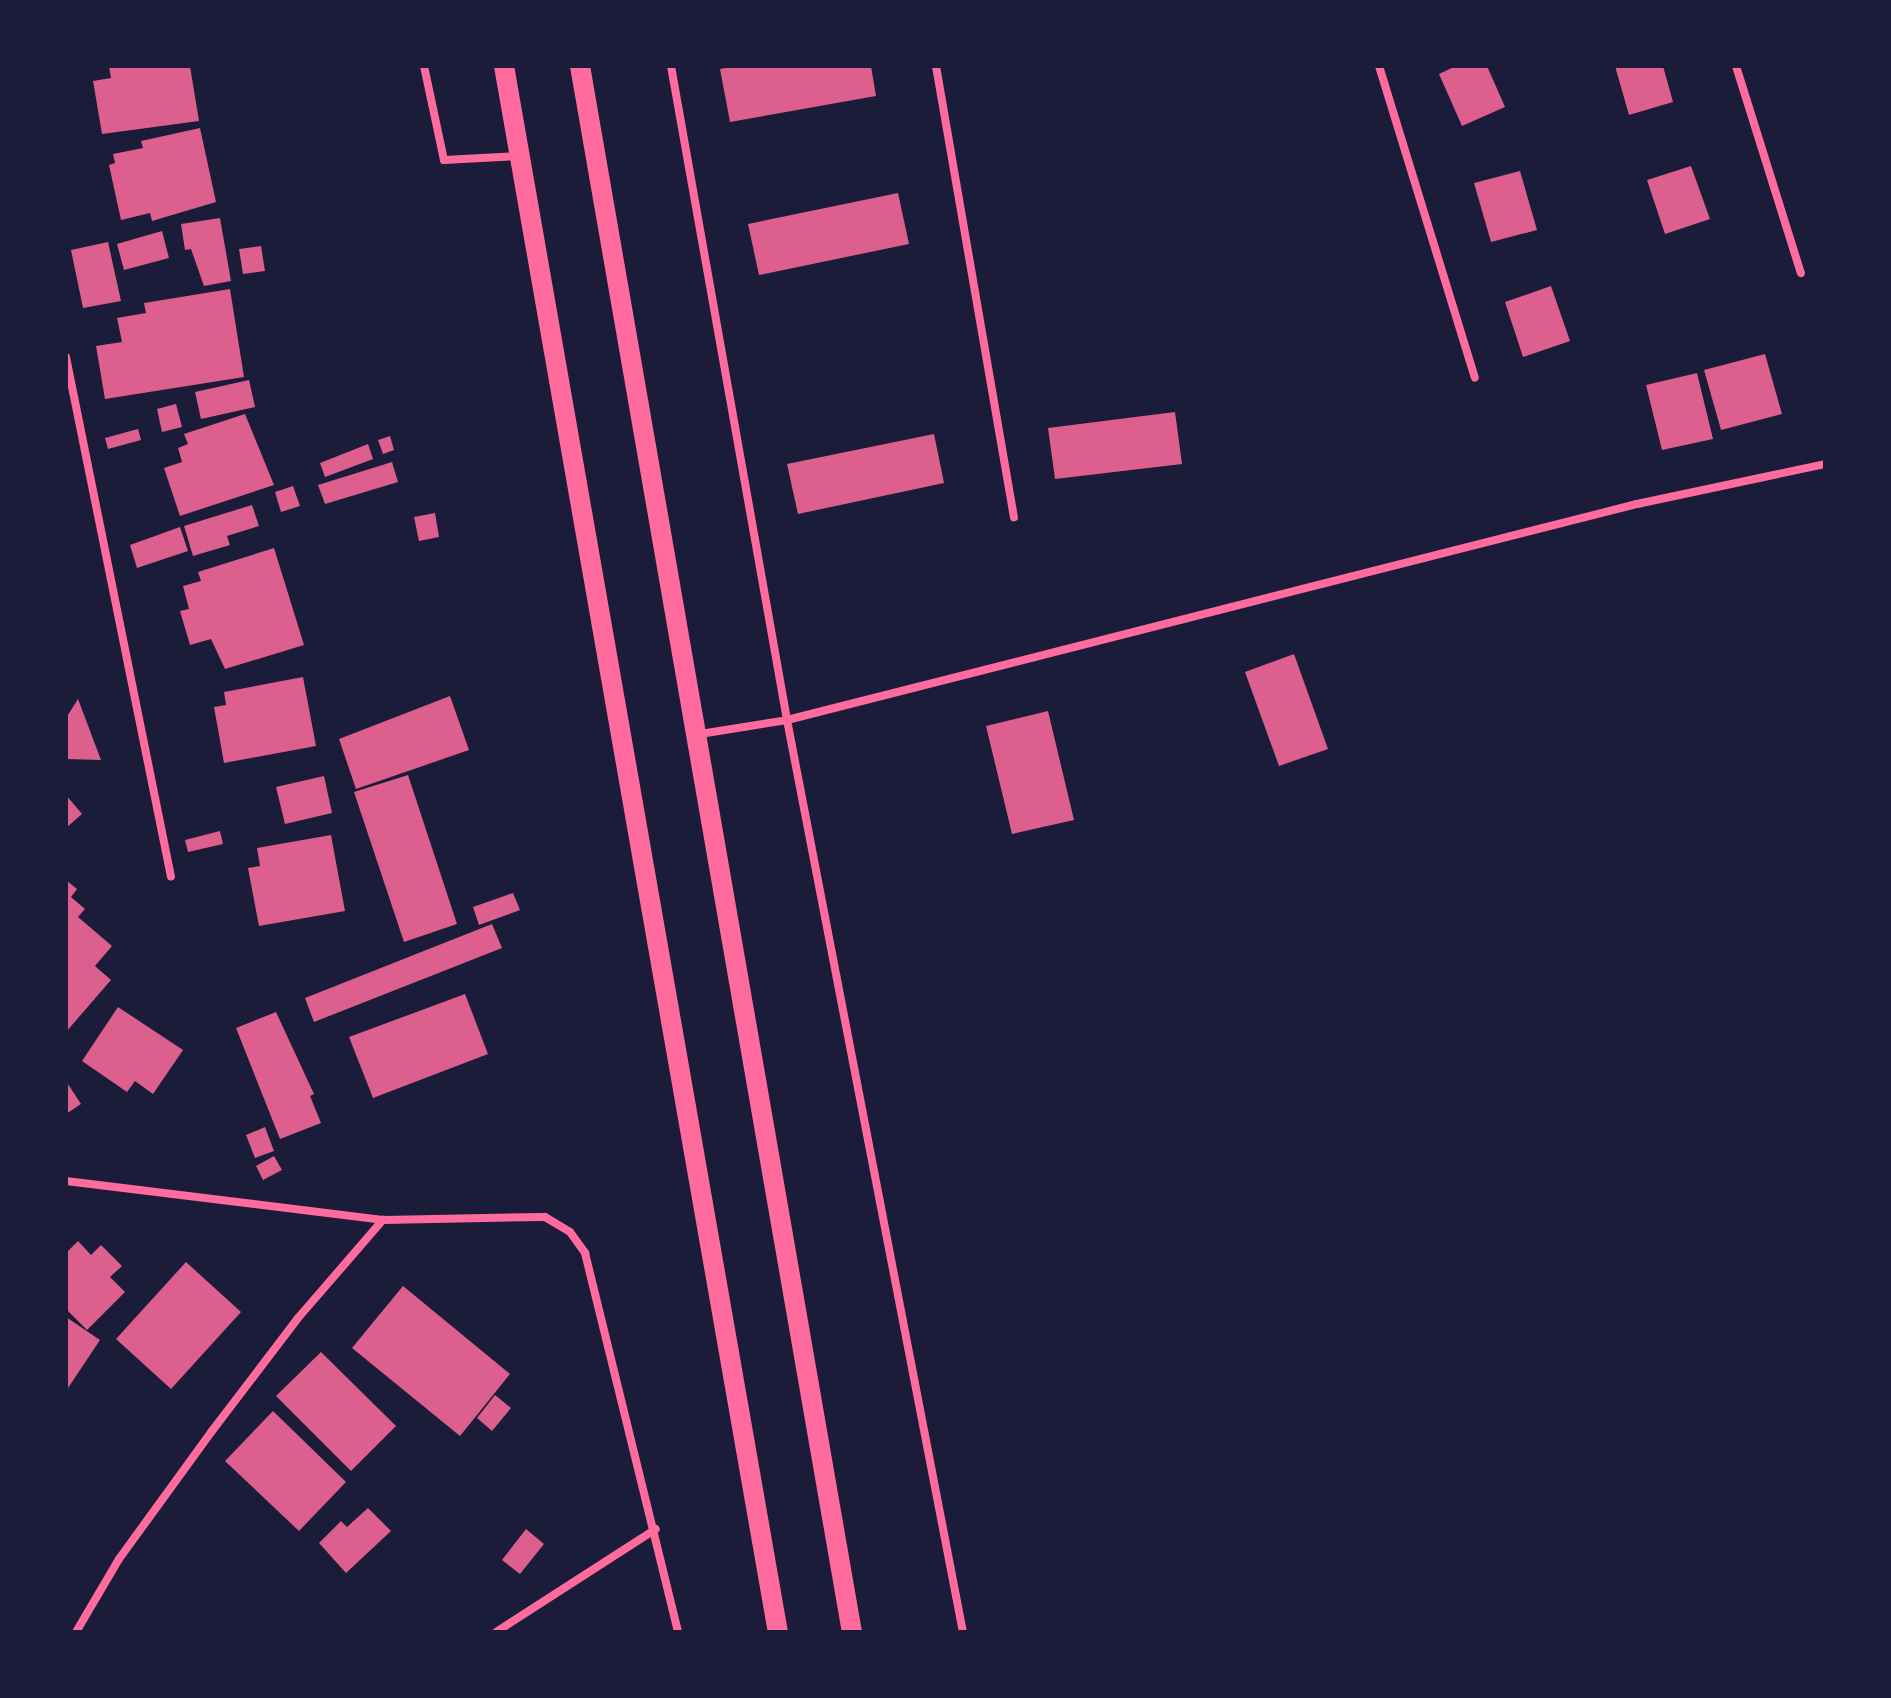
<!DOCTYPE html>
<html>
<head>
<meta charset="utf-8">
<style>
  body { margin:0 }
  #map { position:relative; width:1891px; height:1698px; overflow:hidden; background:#1b1b3a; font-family:"Alegreya Sans",sans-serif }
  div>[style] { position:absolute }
  .building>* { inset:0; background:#dd5f8e }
  .minor>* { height:8px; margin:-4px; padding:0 4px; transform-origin:4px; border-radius:4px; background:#ff6b9d }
  .primary>* { height:20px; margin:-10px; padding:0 10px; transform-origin:10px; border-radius:10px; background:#ff6b9d }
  span { translate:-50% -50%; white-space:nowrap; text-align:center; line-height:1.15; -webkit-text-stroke:8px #1b1b3a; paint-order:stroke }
  .frame { position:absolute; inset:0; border:68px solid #1b1b3a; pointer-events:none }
</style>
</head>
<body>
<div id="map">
  <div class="building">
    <i style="clip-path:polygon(109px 66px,190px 66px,199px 121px,102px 134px,93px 81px,111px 78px)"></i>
    <i style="clip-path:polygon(736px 66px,871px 66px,876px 96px,730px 122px,720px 69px)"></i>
    <i style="clip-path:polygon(1456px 66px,1487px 66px,1505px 107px,1462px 126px,1439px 74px)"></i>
    <i style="clip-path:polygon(1615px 66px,1663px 66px,1673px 102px,1629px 115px)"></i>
    <i style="clip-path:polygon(200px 128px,216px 202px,152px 221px,150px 213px,121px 220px,109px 165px,115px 163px,113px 154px,143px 148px,141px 141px)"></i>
    <i style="clip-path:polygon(1691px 166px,1710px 219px,1665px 234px,1647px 180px)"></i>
    <i style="clip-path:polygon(1520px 171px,1537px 230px,1491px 242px,1474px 183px)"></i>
    <i style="clip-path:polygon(898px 193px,909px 244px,759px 275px,748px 224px)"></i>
    <i style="clip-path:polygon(220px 218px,231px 281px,204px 286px,191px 249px,185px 250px,181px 224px)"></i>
    <i style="clip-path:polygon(162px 231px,169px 258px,124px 270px,117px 244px)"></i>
    <i style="clip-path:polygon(108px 242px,121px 301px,83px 308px,71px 250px)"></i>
    <i style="clip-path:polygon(261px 246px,265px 271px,243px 274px,239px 249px)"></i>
    <i style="clip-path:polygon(1551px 286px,1570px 341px,1523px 357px,1505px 302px)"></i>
    <i style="clip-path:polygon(230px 289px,244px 377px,105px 399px,96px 346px,122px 342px,117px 318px,146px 313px,144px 303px)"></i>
    <i style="clip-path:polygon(1765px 354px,1782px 414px,1721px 430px,1704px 370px)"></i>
    <i style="clip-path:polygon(1697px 373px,1713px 439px,1662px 450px,1646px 385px)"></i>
    <i style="clip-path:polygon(249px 380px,255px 407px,201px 419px,195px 392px)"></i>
    <i style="clip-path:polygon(176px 404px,182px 427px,162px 432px,157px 409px)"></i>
    <i style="clip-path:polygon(1175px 412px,1182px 464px,1055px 479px,1048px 428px)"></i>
    <i style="clip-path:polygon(245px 414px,274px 485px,180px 516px,164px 468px,182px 462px,178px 448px,188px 444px,184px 434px)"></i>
    <i style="clip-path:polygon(138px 429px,141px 440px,108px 449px,105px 438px)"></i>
    <i style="clip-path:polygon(934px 434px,944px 483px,798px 514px,787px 464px)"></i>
    <i style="clip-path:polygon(390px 436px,394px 450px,383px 454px,378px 440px)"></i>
    <i style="clip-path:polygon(368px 444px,373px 459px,325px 477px,320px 463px)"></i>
    <i style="clip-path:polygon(392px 462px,398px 482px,325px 504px,318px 485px)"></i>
    <i style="clip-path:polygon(293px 486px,300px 506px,281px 512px,275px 492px)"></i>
    <i style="clip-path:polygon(252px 505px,259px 526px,227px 536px,230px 545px,193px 556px,184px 526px)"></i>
    <i style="clip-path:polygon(435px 513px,439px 537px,419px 541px,414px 517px)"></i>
    <i style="clip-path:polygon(180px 527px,188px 551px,137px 568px,130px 545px)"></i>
    <i style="clip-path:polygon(274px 548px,304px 645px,225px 669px,211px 639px,190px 645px,180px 611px,189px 609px,183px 586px,201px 581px,198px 572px)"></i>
    <i style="clip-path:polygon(1294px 654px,1328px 749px,1279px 766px,1245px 672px)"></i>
    <i style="clip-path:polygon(303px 677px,316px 746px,224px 763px,214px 707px,226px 705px,224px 692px)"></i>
    <i style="clip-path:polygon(450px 696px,469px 750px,356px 789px,339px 739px)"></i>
    <i style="clip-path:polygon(78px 699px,101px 760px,66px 759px,66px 718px)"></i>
    <i style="clip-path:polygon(1048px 711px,1074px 820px,1012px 834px,986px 726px)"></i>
    <i style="clip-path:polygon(408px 775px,457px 924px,404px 942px,354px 792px)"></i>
    <i style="clip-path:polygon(324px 776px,332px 813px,285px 824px,276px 787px)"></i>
    <i style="clip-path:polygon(66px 795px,82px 814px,66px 828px)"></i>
    <i style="clip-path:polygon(220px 831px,223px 844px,188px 852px,185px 840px)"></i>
    <i style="clip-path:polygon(331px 835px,345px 911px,259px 926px,248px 868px,260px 866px,257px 848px)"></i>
    <i style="clip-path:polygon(66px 880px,77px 889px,71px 897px,85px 909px,78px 917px,112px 946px,95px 966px,111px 980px,66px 1032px)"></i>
    <i style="clip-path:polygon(513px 893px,520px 910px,479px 925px,473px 907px)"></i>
    <i style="clip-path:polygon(492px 924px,502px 948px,314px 1022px,305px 998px)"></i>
    <i style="clip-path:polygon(465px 994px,488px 1054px,373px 1098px,349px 1037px)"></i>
    <i style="clip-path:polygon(118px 1007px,183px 1050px,153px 1094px,135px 1081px,127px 1092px,82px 1061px)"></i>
    <i style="clip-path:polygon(276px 1012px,314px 1094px,310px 1096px,321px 1123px,280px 1139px,236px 1028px)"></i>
    <i style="clip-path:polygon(66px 1081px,81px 1104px,66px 1114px)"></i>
    <i style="clip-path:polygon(265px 1127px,274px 1151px,255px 1158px,246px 1135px)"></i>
    <i style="clip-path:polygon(274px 1156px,282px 1170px,263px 1180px,256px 1166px)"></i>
    <i style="clip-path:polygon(78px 1241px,91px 1255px,101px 1245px,122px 1266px,110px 1277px,125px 1292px,87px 1330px,66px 1309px,66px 1253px)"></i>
    <i style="clip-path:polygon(186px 1262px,241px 1312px,171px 1389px,116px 1339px)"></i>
    <i style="clip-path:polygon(403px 1286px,510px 1374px,460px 1436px,352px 1348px)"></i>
    <i style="clip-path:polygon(66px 1317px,100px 1340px,66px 1391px)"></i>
    <i style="clip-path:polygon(321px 1352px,396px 1426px,351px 1471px,276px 1396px)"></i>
    <i style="clip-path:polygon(495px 1395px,511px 1408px,492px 1431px,477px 1418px)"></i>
    <i style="clip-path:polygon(273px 1411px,346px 1482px,299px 1531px,225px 1461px)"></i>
    <i style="clip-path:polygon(368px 1508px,391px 1531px,346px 1573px,319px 1543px,341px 1521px,347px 1527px)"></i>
    <i style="clip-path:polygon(526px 1529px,544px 1544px,520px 1574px,502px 1560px)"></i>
  </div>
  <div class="minor">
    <i style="left:424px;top:66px;width:96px;rotate:78deg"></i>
    <i style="left:444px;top:160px;width:75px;rotate:-3.1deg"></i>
    <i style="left:671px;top:66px;width:664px;rotate:79.94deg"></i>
    <i style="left:787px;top:720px;width:929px;rotate:79.08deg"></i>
    <i style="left:936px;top:66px;width:458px;rotate:80.2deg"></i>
    <i style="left:1379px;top:66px;width:326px;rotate:72.9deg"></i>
    <i style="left:1736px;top:66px;width:217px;rotate:72.6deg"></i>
    <i style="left:66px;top:357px;width:530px;rotate:78.58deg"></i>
    <i style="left:700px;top:734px;width:88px;rotate:-9.1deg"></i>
    <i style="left:787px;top:720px;width:877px;rotate:-14.26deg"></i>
    <i style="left:1637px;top:504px;width:192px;rotate:-12deg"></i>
    <i style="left:66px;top:1181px;width:319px;rotate:7deg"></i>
    <i style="left:383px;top:1220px;width:162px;rotate:-1.1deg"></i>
    <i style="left:545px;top:1217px;width:29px;rotate:31deg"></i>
    <i style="left:570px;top:1232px;width:26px;rotate:54deg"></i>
    <i style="left:585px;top:1253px;width:390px;rotate:76.2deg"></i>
    <i style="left:76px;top:1632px;width:85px;rotate:-59.5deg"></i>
    <i style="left:119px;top:1559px;width:158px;rotate:-54deg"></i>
    <i style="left:212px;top:1431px;width:142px;rotate:-52.7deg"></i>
    <i style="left:298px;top:1318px;width:130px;rotate:-49.1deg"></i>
    <i style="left:496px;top:1632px;width:190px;rotate:-32.8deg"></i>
  </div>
  <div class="primary">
    <i style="left:504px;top:66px;width:1590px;rotate:80.08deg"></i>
    <i style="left:580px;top:66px;width:1589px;rotate:80.15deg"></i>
  </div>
  <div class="frame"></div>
</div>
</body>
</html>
